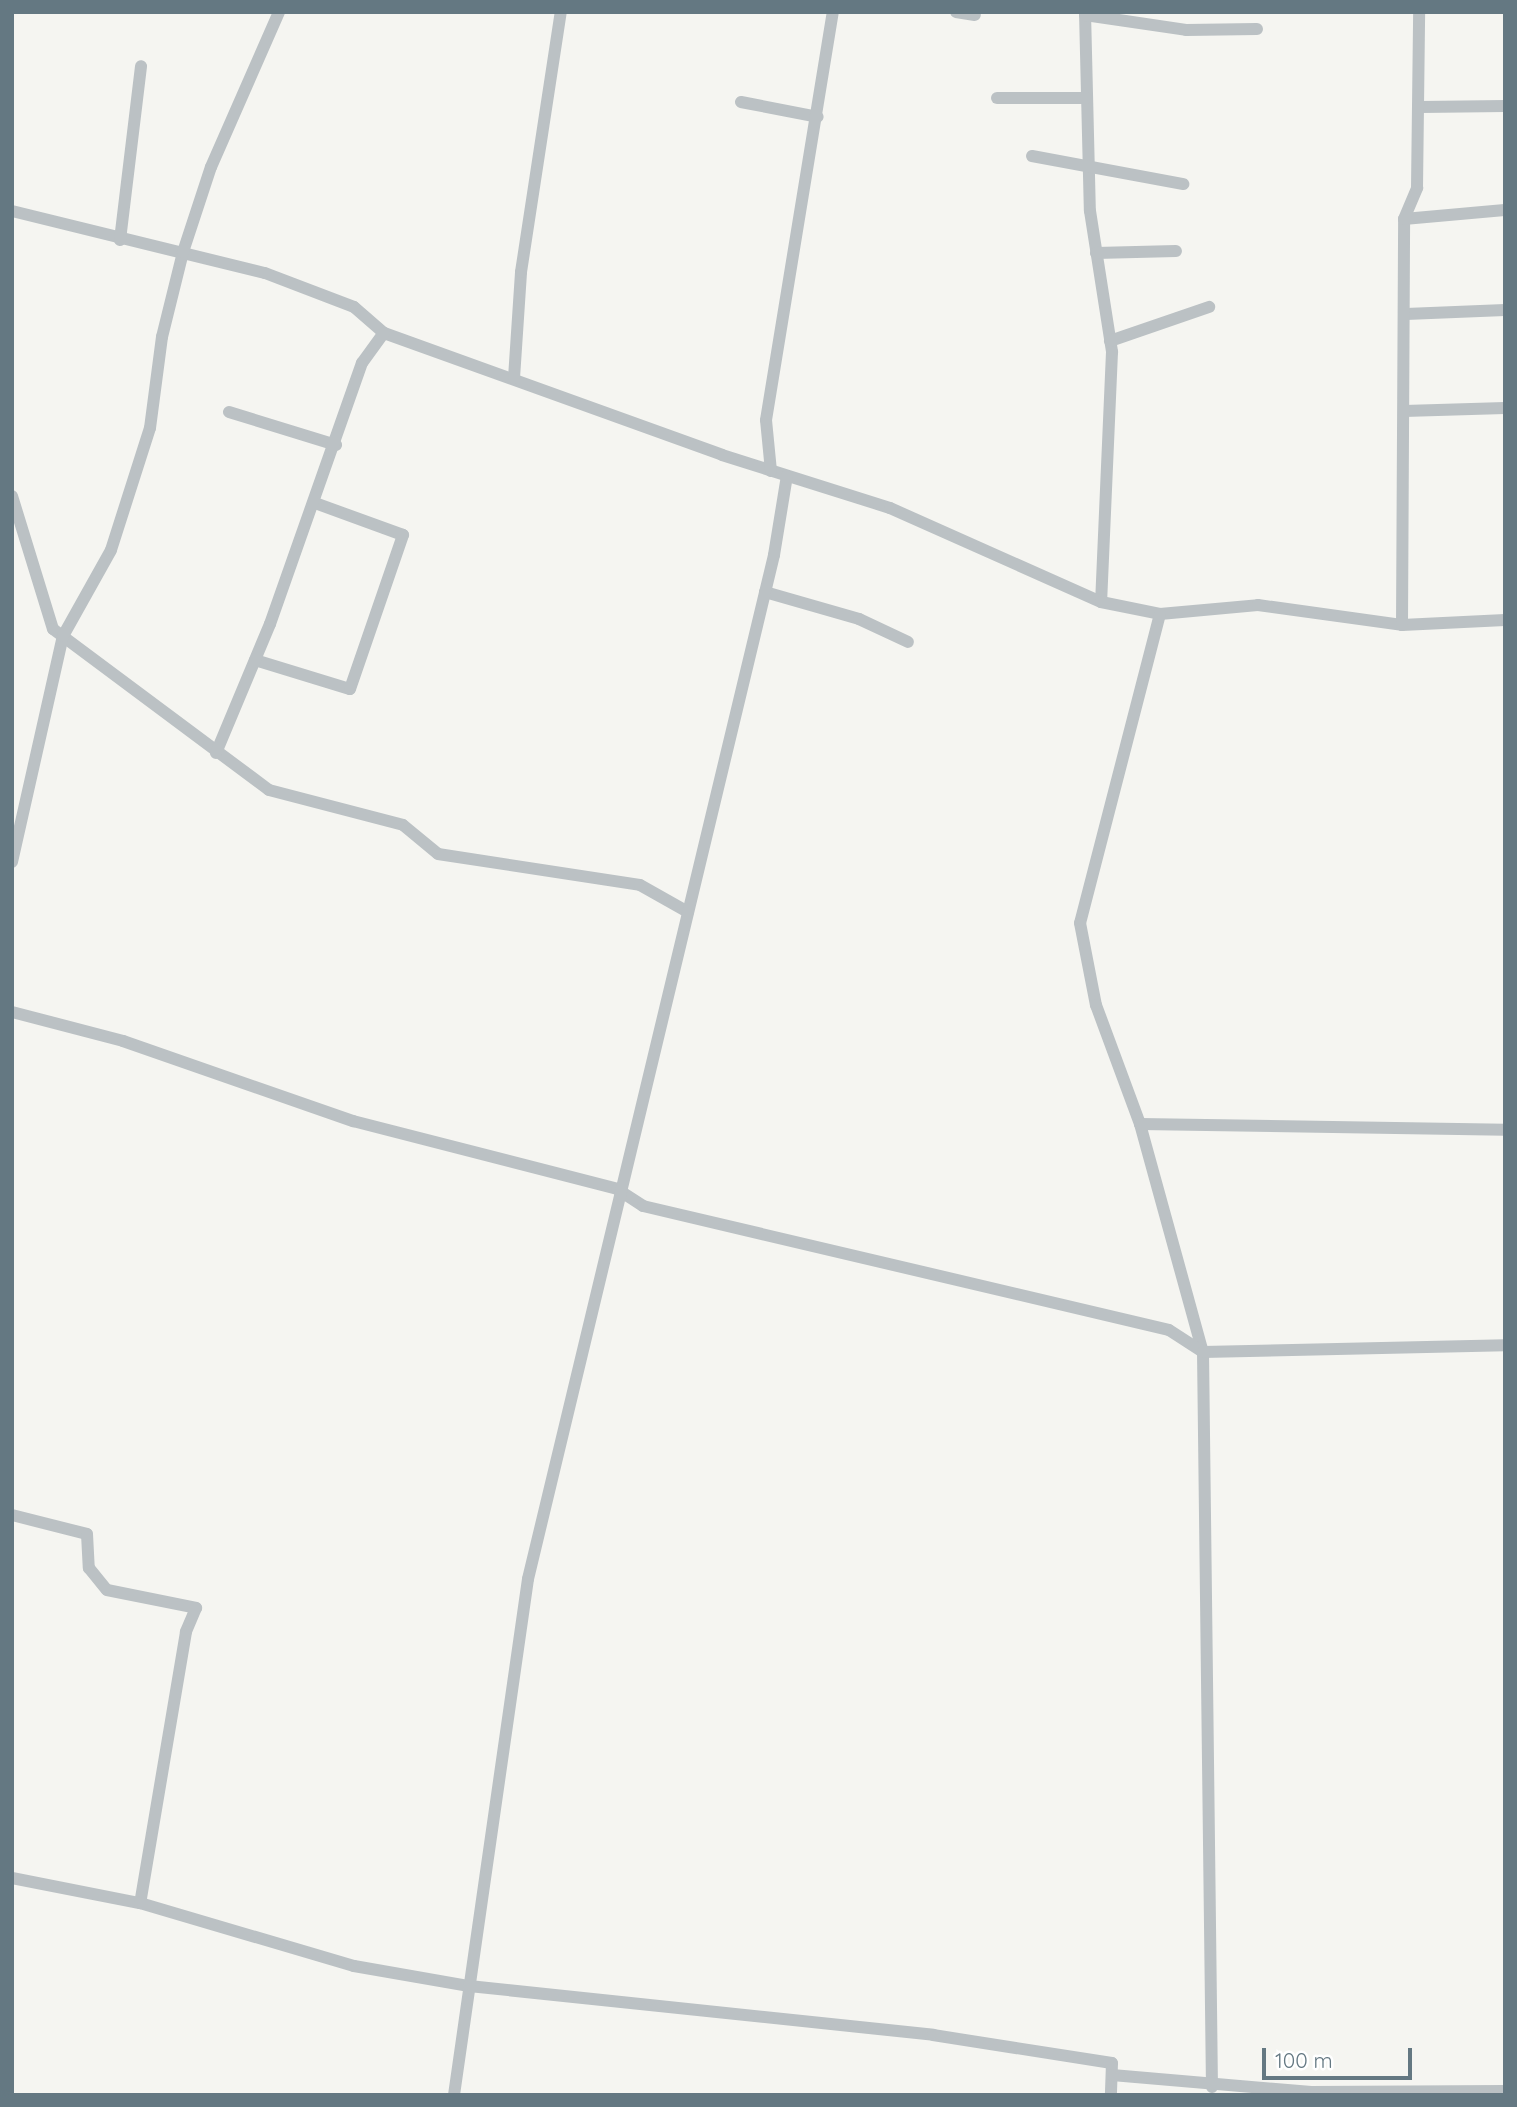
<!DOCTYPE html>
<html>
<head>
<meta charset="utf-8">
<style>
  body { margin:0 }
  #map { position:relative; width:1517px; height:2107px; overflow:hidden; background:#f5f5f1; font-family:Quicksand,sans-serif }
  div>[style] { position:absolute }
  .minor>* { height:12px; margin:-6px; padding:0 6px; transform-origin:6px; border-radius:6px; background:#bbc1c4 }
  span { translate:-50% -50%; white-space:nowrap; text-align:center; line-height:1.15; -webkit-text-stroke:7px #fff; paint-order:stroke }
  .frame { position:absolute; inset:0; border:14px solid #647882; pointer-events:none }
  .scale { position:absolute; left:1262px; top:2048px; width:150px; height:32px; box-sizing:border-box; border:4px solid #647882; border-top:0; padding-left:9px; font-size:21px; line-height:24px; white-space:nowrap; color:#647882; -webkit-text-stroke:5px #fff; paint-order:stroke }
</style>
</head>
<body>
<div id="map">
  <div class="minor">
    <i style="left:956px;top:12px;width:19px;rotate:9deg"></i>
    <i style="left:1085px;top:12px;width:199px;rotate:88.6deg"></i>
    <i style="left:1090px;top:211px;width:143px;rotate:81.1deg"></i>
    <i style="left:1112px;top:352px;width:250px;rotate:92.5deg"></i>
    <i style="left:1085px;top:15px;width:102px;rotate:8.4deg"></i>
    <i style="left:1186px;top:30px;width:71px;rotate:-0.8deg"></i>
    <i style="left:997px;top:98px;width:89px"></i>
    <i style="left:741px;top:102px;width:78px;rotate:11deg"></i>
    <i style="left:1421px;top:107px;width:84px;rotate:-0.7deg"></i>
    <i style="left:1032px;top:156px;width:154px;rotate:10.5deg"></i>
    <i style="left:12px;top:211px;width:260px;rotate:13.8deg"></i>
    <i style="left:265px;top:273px;width:95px;rotate:20.9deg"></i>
    <i style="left:354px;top:307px;width:40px;rotate:41deg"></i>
    <i style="left:384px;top:333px;width:359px;rotate:19.8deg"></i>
    <i style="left:722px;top:455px;width:176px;rotate:17.5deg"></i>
    <i style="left:890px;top:508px;width:231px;rotate:24deg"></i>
    <i style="left:1101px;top:602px;width:60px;rotate:11.5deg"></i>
    <i style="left:1160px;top:614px;width:98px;rotate:-5.2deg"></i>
    <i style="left:1258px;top:605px;width:145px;rotate:7.9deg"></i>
    <i style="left:1402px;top:625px;width:103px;rotate:-2.8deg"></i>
    <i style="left:1404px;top:219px;width:101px;rotate:-5.1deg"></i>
    <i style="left:120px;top:240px;width:175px;rotate:-83.1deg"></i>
    <i style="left:1096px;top:253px;width:80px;rotate:-1.4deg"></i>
    <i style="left:1406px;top:314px;width:99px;rotate:-2.3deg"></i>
    <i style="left:1110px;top:341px;width:105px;rotate:-19deg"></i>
    <i style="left:514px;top:378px;width:106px;rotate:-86.2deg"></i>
    <i style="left:521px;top:272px;width:263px;rotate:-81.3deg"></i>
    <i style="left:1404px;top:411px;width:101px;rotate:-1.7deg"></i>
    <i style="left:229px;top:412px;width:112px;rotate:17.1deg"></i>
    <i style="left:771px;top:471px;width:51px;rotate:-95.6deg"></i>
    <i style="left:766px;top:420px;width:413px;rotate:-80.7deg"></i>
    <i style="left:12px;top:496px;width:139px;rotate:72.9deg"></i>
    <i style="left:53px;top:629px;width:269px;rotate:36.7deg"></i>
    <i style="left:269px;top:790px;width:138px;rotate:14.6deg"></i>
    <i style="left:403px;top:825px;width:45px;rotate:39.6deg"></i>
    <i style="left:438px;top:854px;width:204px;rotate:8.7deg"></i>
    <i style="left:640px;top:885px;width:55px;rotate:29.4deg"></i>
    <i style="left:765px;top:592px;width:98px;rotate:16deg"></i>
    <i style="left:859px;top:619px;width:54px;rotate:25.1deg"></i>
    <i style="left:1160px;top:614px;width:319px;rotate:104.5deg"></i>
    <i style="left:1080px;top:923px;width:84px;rotate:79deg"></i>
    <i style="left:1096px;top:1005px;width:127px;rotate:69.7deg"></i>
    <i style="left:1140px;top:1124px;width:237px;rotate:74.6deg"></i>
    <i style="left:1203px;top:1352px;width:735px;rotate:89.3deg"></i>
    <i style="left:1402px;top:625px;width:406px;rotate:-89.7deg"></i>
    <i style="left:1404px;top:219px;width:34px;rotate:-67deg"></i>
    <i style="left:1417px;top:188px;width:176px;rotate:-89.3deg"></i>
    <i style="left:255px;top:660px;width:99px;rotate:17deg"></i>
    <i style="left:350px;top:689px;width:163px;rotate:-71deg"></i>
    <i style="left:403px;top:535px;width:94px;rotate:-160deg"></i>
    <i style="left:216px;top:753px;width:140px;rotate:-67.3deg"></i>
    <i style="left:270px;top:624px;width:277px;rotate:-70.6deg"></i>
    <i style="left:362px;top:363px;width:37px;rotate:-54deg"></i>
    <i style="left:12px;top:862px;width:232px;rotate:-77.3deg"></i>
    <i style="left:63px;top:636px;width:98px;rotate:-60.8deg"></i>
    <i style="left:111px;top:550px;width:128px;rotate:-72.3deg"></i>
    <i style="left:150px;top:428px;width:92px;rotate:-82.5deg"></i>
    <i style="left:162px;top:337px;width:88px;rotate:-76.1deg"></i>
    <i style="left:183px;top:252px;width:89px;rotate:-71.8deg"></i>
    <i style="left:211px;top:167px;width:169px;rotate:-66.3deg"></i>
    <i style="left:12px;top:1012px;width:115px;rotate:14.6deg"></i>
    <i style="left:123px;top:1041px;width:244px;rotate:19.2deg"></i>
    <i style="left:353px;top:1121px;width:273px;rotate:14.4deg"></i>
    <i style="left:617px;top:1189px;width:31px;rotate:33deg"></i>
    <i style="left:643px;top:1206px;width:540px;rotate:13.26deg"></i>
    <i style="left:1169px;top:1330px;width:40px;rotate:32.9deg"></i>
    <i style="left:1203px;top:1352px;width:302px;rotate:-1.3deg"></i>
    <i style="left:1140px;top:1124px;width:365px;rotate:0.9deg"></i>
    <i style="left:12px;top:1515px;width:77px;rotate:14.2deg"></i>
    <i style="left:87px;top:1534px;width:34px;rotate:87deg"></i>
    <i style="left:89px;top:1568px;width:28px;rotate:51deg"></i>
    <i style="left:107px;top:1590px;width:91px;rotate:11.4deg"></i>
    <i style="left:196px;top:1608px;width:26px;rotate:113deg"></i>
    <i style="left:186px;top:1632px;width:275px;rotate:99.6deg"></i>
    <i style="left:12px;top:1878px;width:130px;rotate:11.1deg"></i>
    <i style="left:140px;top:1903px;width:223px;rotate:16.4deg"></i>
    <i style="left:354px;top:1966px;width:117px;rotate:9.9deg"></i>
    <i style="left:469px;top:1986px;width:467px;rotate:6deg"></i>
    <i style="left:933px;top:2035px;width:181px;rotate:8.9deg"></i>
    <i style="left:1112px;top:2063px;width:32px;rotate:92deg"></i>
    <i style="left:1112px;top:2075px;width:200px;rotate:4.9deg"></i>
    <i style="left:1311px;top:2092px;width:194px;rotate:-0.3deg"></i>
    <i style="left:454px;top:2095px;width:521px;rotate:-81.84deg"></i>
    <i style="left:528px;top:1579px;width:1053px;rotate:-76.49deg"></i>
    <i style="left:774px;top:555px;width:80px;rotate:-80.7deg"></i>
  </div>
  <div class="frame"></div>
  <div class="scale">100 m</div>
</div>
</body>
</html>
